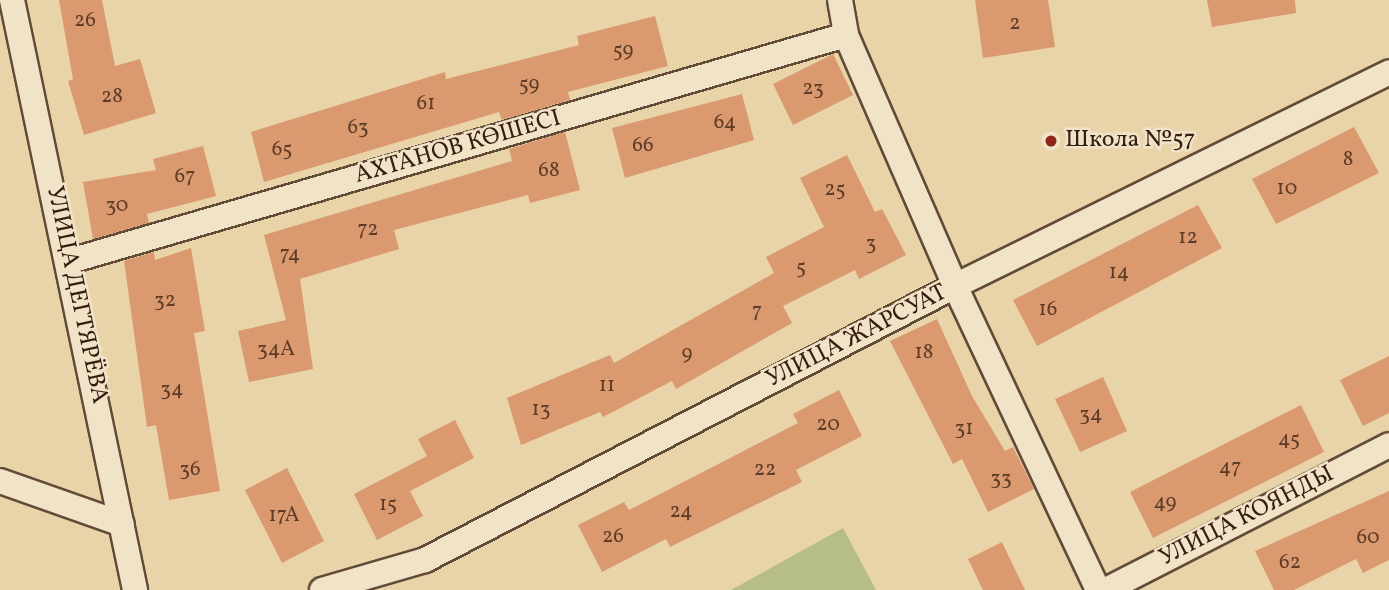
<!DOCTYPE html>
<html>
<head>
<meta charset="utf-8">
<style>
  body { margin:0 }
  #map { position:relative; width:1389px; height:590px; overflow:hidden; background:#e9d4aa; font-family:Vollkorn,serif }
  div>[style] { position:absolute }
  .green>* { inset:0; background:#b6bd88 }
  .building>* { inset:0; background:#db996f }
  .roads { filter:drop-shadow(2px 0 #624b36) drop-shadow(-2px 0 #624b36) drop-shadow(0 2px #624b36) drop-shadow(0 -2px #624b36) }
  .street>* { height:24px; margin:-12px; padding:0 12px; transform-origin:12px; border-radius:12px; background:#f1e3c8 }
  .dots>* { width:19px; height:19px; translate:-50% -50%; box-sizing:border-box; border:4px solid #f1e3c8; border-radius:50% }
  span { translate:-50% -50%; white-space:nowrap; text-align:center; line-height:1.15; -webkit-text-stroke:5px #f1e3c8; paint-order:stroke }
  .number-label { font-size:21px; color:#5e3c27 }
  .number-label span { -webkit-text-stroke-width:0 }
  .poi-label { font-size:24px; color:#351d0f }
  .left { translate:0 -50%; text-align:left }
  .street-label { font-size:24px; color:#351d0f }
</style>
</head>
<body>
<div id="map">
  <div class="green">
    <i style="clip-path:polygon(843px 528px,876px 590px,731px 590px)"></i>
  </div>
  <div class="building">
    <i style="clip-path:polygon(59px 0,102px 0,115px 66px,140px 59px,156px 113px,84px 135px,68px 81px,73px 79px)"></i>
    <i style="clip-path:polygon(975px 0,1048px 0,1055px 47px,983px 58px)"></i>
    <i style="clip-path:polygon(1207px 0,1295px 0,1296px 13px,1212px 27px)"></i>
    <i style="clip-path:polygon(655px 16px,668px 66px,568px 92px,570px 100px,502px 120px,499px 112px,264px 182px,251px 132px,445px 72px,446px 79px,579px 45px,577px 36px)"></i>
    <i style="clip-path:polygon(833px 54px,853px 95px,793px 125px,773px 84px)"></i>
    <i style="clip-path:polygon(742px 94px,754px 140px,625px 178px,612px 128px)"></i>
    <i style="clip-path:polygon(1354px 127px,1379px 173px,1276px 224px,1252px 179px)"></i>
    <i style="clip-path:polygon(565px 132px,580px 190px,530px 203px,528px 195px,394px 230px,399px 249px,300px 279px,313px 369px,249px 382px,238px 331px,286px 320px,264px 235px,512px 161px,509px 149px)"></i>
    <i style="clip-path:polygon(203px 146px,216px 196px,147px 214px,149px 223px,93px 239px,83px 182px,156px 170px,153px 159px)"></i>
    <i style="clip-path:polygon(847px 155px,875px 212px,882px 209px,906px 255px,859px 279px,855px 270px,783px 306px,792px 323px,676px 389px,672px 381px,603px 417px,600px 412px,521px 445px,507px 398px,610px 355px,614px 363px,774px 273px,766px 257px,824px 227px,800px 178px)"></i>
    <i style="clip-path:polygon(1198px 205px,1222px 248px,1037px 346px,1013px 300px)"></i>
    <i style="clip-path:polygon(191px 248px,205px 331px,194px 333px,220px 491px,169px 500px,156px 425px,147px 427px,124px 261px,154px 252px,155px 260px)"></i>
    <i style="clip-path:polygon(937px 319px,972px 396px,1005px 451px,1013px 447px,1034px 489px,988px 512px,962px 459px,953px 464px,890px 341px)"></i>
    <i style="clip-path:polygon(1389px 356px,1389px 413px,1363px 426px,1340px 380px)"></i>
    <i style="clip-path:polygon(1103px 377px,1127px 431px,1080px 452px,1055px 399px)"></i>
    <i style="clip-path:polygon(839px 390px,862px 436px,796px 470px,802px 482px,670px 547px,666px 539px,602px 572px,578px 525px,624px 502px,629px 510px,798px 423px,793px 414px)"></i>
    <i style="clip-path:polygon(1301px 405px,1324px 452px,1153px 538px,1130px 492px)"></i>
    <i style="clip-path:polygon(455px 420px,474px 458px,410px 491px,423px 516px,377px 540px,354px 494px,427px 456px,418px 439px)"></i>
    <i style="clip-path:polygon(287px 468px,324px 541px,282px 563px,245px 490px)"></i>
    <i style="clip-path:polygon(1389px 491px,1389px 560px,1363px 573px,1356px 559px,1294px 590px,1274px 590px,1255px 551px)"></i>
    <i style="clip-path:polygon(1002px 542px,1025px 590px,983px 590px,968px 559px)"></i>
  </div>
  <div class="roads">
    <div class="street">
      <i style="left:12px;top:0;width:603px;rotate:78.22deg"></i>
      <i style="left:840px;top:0;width:36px;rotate:80deg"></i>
      <i style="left:846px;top:35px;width:274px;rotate:66.5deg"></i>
      <i style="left:955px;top:286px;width:336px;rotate:64.8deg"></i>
      <i style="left:70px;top:261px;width:808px;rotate:-16.24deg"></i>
      <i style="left:0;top:481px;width:129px;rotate:19.4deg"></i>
      <i style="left:322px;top:590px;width:107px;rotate:-16.2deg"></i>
      <i style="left:425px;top:560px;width:597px;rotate:-27.34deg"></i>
      <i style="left:955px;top:286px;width:484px;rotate:-26.2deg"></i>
      <i style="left:1106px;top:590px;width:318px;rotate:-27.1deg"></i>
    </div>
  </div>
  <div class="dots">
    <i style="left:1051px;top:141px;background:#8f2418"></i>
  </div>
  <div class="number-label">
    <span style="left:85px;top:21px">26</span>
    <span style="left:1015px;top:24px">2</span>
    <span style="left:623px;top:51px">59</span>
    <span style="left:529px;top:85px">59</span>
    <span style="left:813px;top:89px">23</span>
    <span style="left:112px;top:97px">28</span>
    <span style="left:426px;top:104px">61</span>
    <span style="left:725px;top:123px">64</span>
    <span style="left:358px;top:128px">63</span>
    <span style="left:643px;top:146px">66</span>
    <span style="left:282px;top:150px">65</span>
    <span style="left:1348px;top:160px">8</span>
    <span style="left:549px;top:171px">68</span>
    <span style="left:185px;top:177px">67</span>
    <span style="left:1287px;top:189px">10</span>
    <span style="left:835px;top:190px">25</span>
    <span style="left:117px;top:206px">30</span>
    <span style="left:368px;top:230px">72</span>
    <span style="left:1188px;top:238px">12</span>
    <span style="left:871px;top:244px">3</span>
    <span style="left:290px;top:255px">74</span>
    <span style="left:801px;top:268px">5</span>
    <span style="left:1119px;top:273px">14</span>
    <span style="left:165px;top:301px">32</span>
    <span style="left:1048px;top:310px">16</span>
    <span style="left:757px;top:312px">7</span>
    <span style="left:276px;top:350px">34А</span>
    <span style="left:924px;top:353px">18</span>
    <span style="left:687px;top:354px">9</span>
    <span style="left:607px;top:386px">11</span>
    <span style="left:172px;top:390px">34</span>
    <span style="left:541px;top:410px">13</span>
    <span style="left:1091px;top:415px">34</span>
    <span style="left:828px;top:425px">20</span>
    <span style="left:964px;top:429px">31</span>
    <span style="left:1289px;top:440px">45</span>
    <span style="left:1230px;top:468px">47</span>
    <span style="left:190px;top:470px">36</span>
    <span style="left:765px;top:470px">22</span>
    <span style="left:1001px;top:479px">33</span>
    <span style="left:1165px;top:503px">49</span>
    <span style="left:388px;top:505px">15</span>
    <span style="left:681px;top:512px">24</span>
    <span style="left:284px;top:516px">17А</span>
    <span style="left:613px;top:537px">26</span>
    <span style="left:1368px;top:538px">60</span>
    <span style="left:1290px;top:563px">62</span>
  </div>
  <div class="poi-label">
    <span class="left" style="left:1065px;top:141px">Школа №57</span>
  </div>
  <div class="street-label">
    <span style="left:458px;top:148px;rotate:-16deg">АХТАНОВ КӨШЕСІ</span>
    <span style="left:76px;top:295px;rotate:78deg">УЛИЦА ДЕГТЯРЁВА</span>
    <span style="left:857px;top:337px;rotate:-27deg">УЛИЦА ЖАРСУАТ</span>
    <span style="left:1247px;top:517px;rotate:-27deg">УЛИЦА КОЯНДЫ</span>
  </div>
</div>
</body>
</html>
